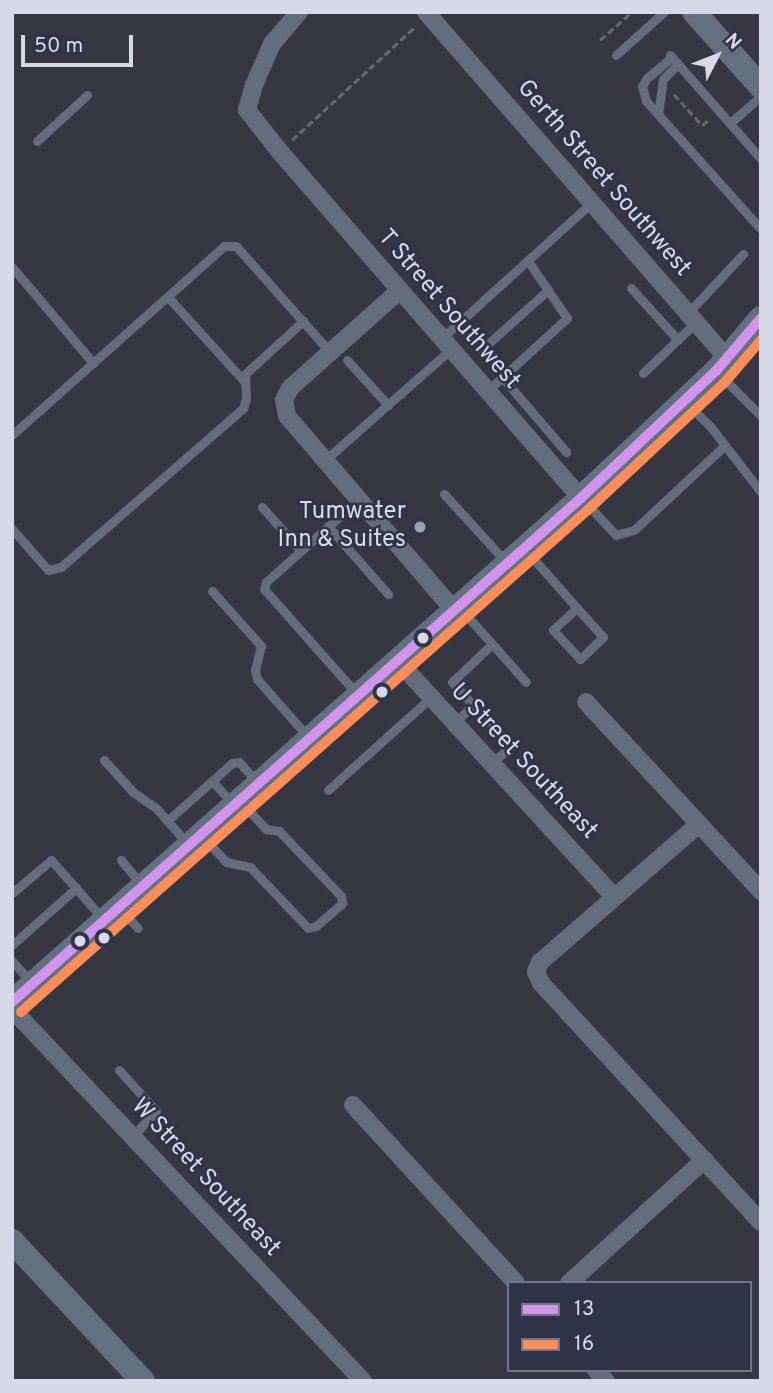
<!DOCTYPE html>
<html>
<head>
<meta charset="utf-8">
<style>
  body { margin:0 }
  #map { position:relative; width:773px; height:1393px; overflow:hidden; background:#363743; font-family:Overpass,sans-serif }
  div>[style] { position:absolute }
  .path>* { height:2.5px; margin-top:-1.25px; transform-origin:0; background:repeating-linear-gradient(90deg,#636a74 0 7px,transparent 0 10.5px) }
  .lane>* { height:9px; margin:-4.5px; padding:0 4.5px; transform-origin:4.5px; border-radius:4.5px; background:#636d7b }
  .street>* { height:18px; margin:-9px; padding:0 9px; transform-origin:9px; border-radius:9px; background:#636d7b }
  .secondary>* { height:24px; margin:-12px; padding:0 12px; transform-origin:12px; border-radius:12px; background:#64707f }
  .bus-1>* { height:10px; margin:-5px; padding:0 5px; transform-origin:5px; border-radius:5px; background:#d193ec }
  .bus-2>* { height:10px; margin:-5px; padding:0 5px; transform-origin:5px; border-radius:5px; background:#fa8e5a }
  .dots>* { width:19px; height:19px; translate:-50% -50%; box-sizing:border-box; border:4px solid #313348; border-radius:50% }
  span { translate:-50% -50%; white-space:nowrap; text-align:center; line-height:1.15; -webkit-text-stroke:5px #313348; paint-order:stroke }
  .street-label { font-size:24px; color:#d7d9e7 }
  .poi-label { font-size:24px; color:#d7d9e7 }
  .right { translate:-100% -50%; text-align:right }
  .frame { position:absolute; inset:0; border:14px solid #d7d9e7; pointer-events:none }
  .legend { position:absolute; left:507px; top:1281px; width:245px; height:91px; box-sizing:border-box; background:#313348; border:2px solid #737588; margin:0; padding:9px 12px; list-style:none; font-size:21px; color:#d7d9e7 }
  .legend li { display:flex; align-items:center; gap:14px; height:35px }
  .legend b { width:35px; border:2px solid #737588 }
  .north { position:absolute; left:682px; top:21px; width:70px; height:70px; -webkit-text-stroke:5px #313348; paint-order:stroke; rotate:48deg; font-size:19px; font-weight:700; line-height:28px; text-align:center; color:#d7d9e7 }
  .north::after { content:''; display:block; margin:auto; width:24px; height:32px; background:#d7d9e7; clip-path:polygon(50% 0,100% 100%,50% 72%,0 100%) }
  .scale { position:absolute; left:21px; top:35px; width:112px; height:32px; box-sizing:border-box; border:4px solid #d7d9e7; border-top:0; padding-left:9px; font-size:21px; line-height:24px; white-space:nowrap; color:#d7d9e7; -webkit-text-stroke:5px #313348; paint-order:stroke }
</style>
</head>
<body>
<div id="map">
  <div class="path">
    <i style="left:600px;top:40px;width:43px;rotate:-41.2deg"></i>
    <i style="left:674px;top:94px;width:42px;rotate:47.9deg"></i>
    <i style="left:702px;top:125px;width:10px;rotate:-37deg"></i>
    <i style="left:292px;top:140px;width:168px;rotate:-42.6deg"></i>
  </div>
  <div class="lane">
    <i style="left:616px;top:55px;width:64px;rotate:-41.9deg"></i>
    <i style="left:670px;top:55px;width:138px;rotate:48.8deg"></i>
    <i style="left:672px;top:57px;width:33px;rotate:140deg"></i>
    <i style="left:647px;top:78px;width:9px;rotate:122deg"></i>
    <i style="left:642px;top:86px;width:16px;rotate:75deg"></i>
    <i style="left:646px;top:101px;width:171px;rotate:48.1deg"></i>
    <i style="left:658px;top:114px;width:35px;rotate:-82deg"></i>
    <i style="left:663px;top:79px;width:21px;rotate:-45deg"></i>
    <i style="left:730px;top:123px;width:41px;rotate:-41.1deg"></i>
    <i style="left:37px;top:141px;width:68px;rotate:-42.6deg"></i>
    <i style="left:12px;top:267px;width:126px;rotate:49.8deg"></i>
    <i style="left:631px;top:288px;width:70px;rotate:47.9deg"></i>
    <i style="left:168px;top:297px;width:113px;rotate:47.9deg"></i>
    <i style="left:688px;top:313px;width:81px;rotate:-47deg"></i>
    <i style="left:441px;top:339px;width:202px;rotate:-42.2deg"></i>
    <i style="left:481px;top:350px;width:90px;rotate:-41.8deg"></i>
    <i style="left:347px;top:360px;width:61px;rotate:47.7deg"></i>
    <i style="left:643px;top:373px;width:74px;rotate:-43.9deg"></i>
    <i style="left:718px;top:373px;width:61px;rotate:45deg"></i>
    <i style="left:502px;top:377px;width:99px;rotate:49.5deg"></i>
    <i style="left:486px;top:392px;width:110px;rotate:-42.4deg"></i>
    <i style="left:567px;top:318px;width:69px;rotate:-124.4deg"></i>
    <i style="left:685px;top:402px;width:35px;rotate:44deg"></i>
    <i style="left:710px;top:426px;width:83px;rotate:52.3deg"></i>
    <i style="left:12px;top:435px;width:284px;rotate:-41.7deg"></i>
    <i style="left:224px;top:246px;width:12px"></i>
    <i style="left:236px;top:246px;width:140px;rotate:48.5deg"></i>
    <i style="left:324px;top:461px;width:168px;rotate:-41.4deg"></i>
    <i style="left:444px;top:494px;width:92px;rotate:47.6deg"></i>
    <i style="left:582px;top:499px;width:50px;rotate:46.6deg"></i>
    <i style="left:616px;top:535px;width:19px;rotate:-16deg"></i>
    <i style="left:634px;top:530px;width:123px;rotate:-43deg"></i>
    <i style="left:262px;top:507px;width:57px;rotate:48.5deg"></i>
    <i style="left:328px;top:526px;width:91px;rotate:48.6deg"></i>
    <i style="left:12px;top:529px;width:55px;rotate:48.7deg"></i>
    <i style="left:48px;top:570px;width:13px;rotate:-13deg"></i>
    <i style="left:61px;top:567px;width:242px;rotate:-41.1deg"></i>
    <i style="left:243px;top:408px;width:9px;rotate:-72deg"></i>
    <i style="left:246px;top:399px;width:25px;rotate:-92deg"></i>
    <i style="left:245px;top:374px;width:79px;rotate:-42.4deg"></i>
    <i style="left:524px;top:549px;width:22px;rotate:47deg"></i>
    <i style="left:539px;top:565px;width:57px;rotate:48.5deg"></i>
    <i style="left:577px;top:608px;width:39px;rotate:48deg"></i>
    <i style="left:603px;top:637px;width:32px;rotate:136deg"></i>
    <i style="left:580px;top:659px;width:40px;rotate:-133deg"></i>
    <i style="left:553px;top:630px;width:33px;rotate:-43deg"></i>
    <i style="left:212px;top:591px;width:74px;rotate:48.3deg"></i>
    <i style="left:261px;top:646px;width:25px;rotate:104deg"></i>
    <i style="left:255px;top:670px;width:9px;rotate:77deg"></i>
    <i style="left:257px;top:679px;width:79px;rotate:48.6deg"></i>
    <i style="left:460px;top:608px;width:99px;rotate:48.3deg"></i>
    <i style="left:357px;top:694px;width:140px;rotate:-131.5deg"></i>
    <i style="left:264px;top:589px;width:7px;rotate:-74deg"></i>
    <i style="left:266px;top:582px;width:123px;rotate:-41.7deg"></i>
    <i style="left:454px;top:723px;width:26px;rotate:-43deg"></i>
    <i style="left:104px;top:760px;width:43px;rotate:47.8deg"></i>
    <i style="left:133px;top:792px;width:29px;rotate:35deg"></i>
    <i style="left:157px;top:809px;width:47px;rotate:48.5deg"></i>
    <i style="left:491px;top:764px;width:27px;rotate:-42deg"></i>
    <i style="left:511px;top:746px;width:87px;rotate:-132.7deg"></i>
    <i style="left:452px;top:682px;width:55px;rotate:-43.5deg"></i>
    <i style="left:328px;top:790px;width:137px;rotate:-42deg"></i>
    <i style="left:232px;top:803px;width:30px;rotate:-132deg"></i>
    <i style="left:212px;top:781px;width:27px;rotate:-42deg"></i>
    <i style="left:232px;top:763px;width:7px;rotate:-8deg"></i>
    <i style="left:239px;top:762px;width:27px;rotate:48deg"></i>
    <i style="left:167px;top:821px;width:60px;rotate:-41.6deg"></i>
    <i style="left:202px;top:836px;width:35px;rotate:47deg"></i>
    <i style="left:226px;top:862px;width:25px;rotate:12deg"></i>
    <i style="left:250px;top:867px;width:84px;rotate:46.4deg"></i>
    <i style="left:308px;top:928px;width:8px;rotate:-14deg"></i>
    <i style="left:316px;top:926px;width:35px;rotate:-41deg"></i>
    <i style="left:342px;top:903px;width:7px;rotate:-98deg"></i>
    <i style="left:341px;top:896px;width:90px;rotate:-133.6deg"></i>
    <i style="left:279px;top:831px;width:13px;rotate:-171deg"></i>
    <i style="left:266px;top:829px;width:38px;rotate:-133deg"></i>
    <i style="left:121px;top:860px;width:33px;rotate:50deg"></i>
    <i style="left:12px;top:893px;width:51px;rotate:-40.2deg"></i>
    <i style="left:51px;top:860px;width:80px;rotate:48.5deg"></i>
    <i style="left:120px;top:909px;width:26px;rotate:47deg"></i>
    <i style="left:12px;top:945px;width:86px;rotate:-41.7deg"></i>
    <i style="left:12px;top:961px;width:30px;rotate:48deg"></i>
    <i style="left:119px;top:1070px;width:55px;rotate:47.9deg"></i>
    <i style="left:156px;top:1111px;width:35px;rotate:133deg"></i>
  </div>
  <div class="street">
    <i style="left:299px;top:12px;width:42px;rotate:130.2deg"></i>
    <i style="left:272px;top:44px;width:45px;rotate:113.7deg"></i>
    <i style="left:254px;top:85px;width:26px;rotate:106deg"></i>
    <i style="left:247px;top:110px;width:53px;rotate:51.8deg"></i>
    <i style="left:280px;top:152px;width:459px;rotate:49deg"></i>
    <i style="left:426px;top:12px;width:459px;rotate:49deg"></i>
    <i style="left:399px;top:291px;width:146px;rotate:138.3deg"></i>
    <i style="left:290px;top:388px;width:13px;rotate:117deg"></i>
    <i style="left:284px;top:400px;width:16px;rotate:79deg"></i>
    <i style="left:287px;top:416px;width:256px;rotate:49.3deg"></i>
    <i style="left:397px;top:660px;width:320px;rotate:47.5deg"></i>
    <i style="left:586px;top:702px;width:258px;rotate:47.2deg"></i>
    <i style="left:699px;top:824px;width:211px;rotate:139deg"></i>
    <i style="left:540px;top:962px;width:11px;rotate:112deg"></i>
    <i style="left:536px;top:972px;width:12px;rotate:66deg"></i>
    <i style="left:541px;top:983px;width:325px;rotate:47.4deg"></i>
    <i style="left:12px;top:1009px;width:511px;rotate:46.66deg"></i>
    <i style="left:353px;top:1105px;width:241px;rotate:47.5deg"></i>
    <i style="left:569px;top:1283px;width:183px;rotate:-42.3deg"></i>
    <i style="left:596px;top:1370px;width:15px;rotate:48deg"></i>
  </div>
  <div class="secondary">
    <i style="left:694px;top:12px;width:101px;rotate:48.2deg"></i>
    <i style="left:12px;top:1002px;width:760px;rotate:-41.53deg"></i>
    <i style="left:581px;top:498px;width:185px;rotate:-43.3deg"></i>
    <i style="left:716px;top:371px;width:70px;rotate:-49.7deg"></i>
    <i style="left:12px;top:1241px;width:192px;rotate:46.9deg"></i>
  </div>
  <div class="bus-1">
    <i style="left:12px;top:1002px;width:760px;rotate:-41.53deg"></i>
    <i style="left:581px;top:498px;width:185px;rotate:-43.3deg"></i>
    <i style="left:716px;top:371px;width:70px;rotate:-49.7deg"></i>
  </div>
  <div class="bus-2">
    <i style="left:21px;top:1012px;width:760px;rotate:-41.53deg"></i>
    <i style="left:590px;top:508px;width:186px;rotate:-43deg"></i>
    <i style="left:726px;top:381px;width:54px;rotate:-49.5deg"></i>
  </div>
  <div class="dots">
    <i style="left:420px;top:527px;background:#9fa0ae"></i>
    <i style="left:423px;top:638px;background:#d7d9e7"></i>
    <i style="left:382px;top:692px;background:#d7d9e7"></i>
    <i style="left:104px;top:938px;background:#d7d9e7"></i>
    <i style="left:80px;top:941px;background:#d7d9e7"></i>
  </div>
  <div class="street-label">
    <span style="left:603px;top:179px;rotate:49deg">Gerth Street Southwest</span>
    <span style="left:448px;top:310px;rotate:49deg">T Street Southwest</span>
    <span style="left:523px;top:762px;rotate:47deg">U Street Southeast</span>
    <span style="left:205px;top:1178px;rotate:47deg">W Street Southeast</span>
  </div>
  <div class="poi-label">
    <span class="right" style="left:406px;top:527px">Tumwater<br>Inn &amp; Suites</span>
  </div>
  <div class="frame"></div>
  <ul class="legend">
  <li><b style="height:9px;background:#d193ec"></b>13</li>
  <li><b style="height:9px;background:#fa8e5a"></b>16</li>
  </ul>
  <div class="north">N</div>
  <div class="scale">50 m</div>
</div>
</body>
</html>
